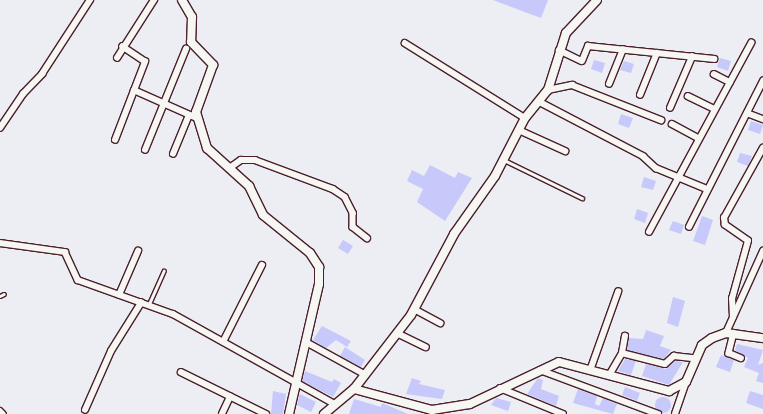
<!DOCTYPE html>
<html>
<head>
<meta charset="utf-8">
<style>
  body { margin:0 }
  #map { position:relative; width:763px; height:414px; overflow:hidden; background:#ededf4; font-family:Mynerve,sans-serif }
  div>[style] { position:absolute }
  .building>* { inset:0; background:#c7c9fb }
  .round { border-radius:50% }
  .roads { filter:drop-shadow(1px 0 #4a1f2b) drop-shadow(-1px 0 #4a1f2b) drop-shadow(0 1px #4a1f2b) drop-shadow(0 -1px #4a1f2b) }
  .lane>* { height:2.5px; margin:-1.25px; padding:0 1.25px; transform-origin:1.25px; border-radius:1.25px; background:#f6f6f2 }
  .street>* { height:5.5px; margin:-2.75px; padding:0 2.75px; transform-origin:2.75px; border-radius:2.75px; background:#f6f6f2 }
  .secondary>* { height:8px; margin:-4px; padding:0 4px; transform-origin:4px; border-radius:4px; background:#f6f6f2 }
  span { translate:-50% -50%; white-space:nowrap; text-align:center; line-height:1.15; -webkit-text-stroke:4px #f6f6f2; paint-order:stroke }
</style>
</head>
<body>
<div id="map">
  <div class="building">
    <i style="clip-path:polygon(493px 0,548px 0,541px 18px)"></i>
    <i style="clip-path:polygon(720px 58px,731px 61px,728px 71px,717px 67px)"></i>
    <i style="clip-path:polygon(594px 60px,605px 63px,602px 73px,591px 69px)"></i>
    <i style="clip-path:polygon(624px 61px,634px 64px,631px 73px,620px 70px)"></i>
    <i style="clip-path:polygon(621px 114px,633px 118px,629px 128px,618px 124px)"></i>
    <i style="clip-path:polygon(751px 121px,763px 125px,760px 134px,748px 130px)"></i>
    <i style="clip-path:polygon(740px 153px,752px 156px,748px 166px,737px 162px)"></i>
    <i style="clip-path:polygon(430px 165px,455px 178px,458px 172px,472px 178px,445px 221px,417px 202px,423px 189px,407px 181px,412px 170px,424px 176px)"></i>
    <i style="clip-path:polygon(644px 177px,656px 181px,653px 190px,641px 187px)"></i>
    <i style="clip-path:polygon(637px 209px,648px 213px,645px 223px,634px 219px)"></i>
    <i style="clip-path:polygon(702px 216px,713px 220px,705px 245px,693px 241px)"></i>
    <i style="clip-path:polygon(673px 221px,684px 225px,681px 234px,669px 230px)"></i>
    <i style="clip-path:polygon(343px 240px,353px 246px,348px 254px,338px 248px)"></i>
    <i style="clip-path:polygon(673px 297px,685px 301px,678px 327px,667px 323px)"></i>
    <i style="clip-path:polygon(322px 326px,351px 341px,347px 347px,336px 340px,326px 348px,313px 340px)"></i>
    <i style="clip-path:polygon(646px 330px,664px 336px,660px 346px,671px 350px,664px 359px,627px 350px,629px 338px,643px 339px)"></i>
    <i style="clip-path:polygon(737px 344px,763px 350px,758px 365px,763px 363px,763px 383px,756px 381px,759px 373px,744px 367px,748px 358px,735px 350px)"></i>
    <i style="clip-path:polygon(345px 347px,365px 360px,361px 367px,340px 356px)"></i>
    <i style="clip-path:polygon(721px 355px,734px 360px,730px 372px,716px 367px)"></i>
    <i style="clip-path:polygon(625px 359px,636px 361px,631px 375px,618px 371px)"></i>
    <i style="clip-path:polygon(676px 361px,683px 362px,669px 385px,642px 376px,646px 364px,666px 369px)"></i>
    <i style="clip-path:polygon(305px 371px,332px 382px,334px 379px,341px 383px,333px 397px,302px 381px)"></i>
    <i style="clip-path:polygon(412px 378px,421px 381px,419px 384px,445px 390px,442px 399px,406px 394px)"></i>
    <i style="clip-path:polygon(538px 378px,543px 380px,541px 389px,559px 396px,556px 406px,527px 394px)"></i>
    <i style="clip-path:polygon(625px 387px,640px 393px,637px 401px,622px 395px)"></i>
    <i style="clip-path:polygon(578px 389px,597px 396px,595px 404px,599px 406px,603px 398px,617px 404px,613px 414px,573px 403px)"></i>
    <i style="clip-path:polygon(273px 391px,286px 394px,283px 414px,271px 414px)"></i>
    <i style="clip-path:polygon(750px 391px,763px 395px,763px 409px,746px 403px)"></i>
    <i style="clip-path:polygon(300px 394px,316px 402px,311px 412px,297px 405px)"></i>
    <i class="round" style="left:655px;top:397px;width:16px;height:16px"></i>
    <i style="clip-path:polygon(496px 398px,511px 402px,508px 411px,491px 405px)"></i>
    <i style="clip-path:polygon(354px 399px,381px 407px,382px 403px,408px 414px,349px 414px)"></i>
  </div>
  <div class="roads">
    <div class="lane">
      <i style="left:504px;top:160px;width:87px;rotate:26deg"></i>
      <i style="left:0;top:296px;width:4px;rotate:-27deg"></i>
      <i style="left:149px;top:304px;width:36px;rotate:-66deg"></i>
    </div>
    <div class="street">
      <i style="left:405px;top:43px;width:142px;rotate:32deg"></i>
      <i style="left:559px;top:50px;width:25px;rotate:26deg"></i>
      <i style="left:582px;top:61px;width:16px;rotate:-68deg"></i>
      <i style="left:588px;top:46px;width:127px;rotate:5.9deg"></i>
      <i style="left:117px;top:58px;width:69px;rotate:-57.5deg"></i>
      <i style="left:714px;top:74px;width:18px;rotate:27deg"></i>
      <i style="left:609px;top:84px;width:37px;rotate:-68deg"></i>
      <i style="left:134px;top:90px;width:69px;rotate:24deg"></i>
      <i style="left:548px;top:90px;width:25px;rotate:-12deg"></i>
      <i style="left:572px;top:85px;width:96px;rotate:21.5deg"></i>
      <i style="left:640px;top:95px;width:45px;rotate:-68deg"></i>
      <i style="left:688px;top:96px;width:30px;rotate:26deg"></i>
      <i style="left:538px;top:101px;width:119px;rotate:27.6deg"></i>
      <i style="left:643px;top:156px;width:18px;rotate:43deg"></i>
      <i style="left:656px;top:168px;width:55px;rotate:22.4deg"></i>
      <i style="left:670px;top:108px;width:56px;rotate:-66.7deg"></i>
      <i style="left:747px;top:113px;width:17px;rotate:21deg"></i>
      <i style="left:672px;top:124px;width:30px;rotate:28deg"></i>
      <i style="left:0;top:128px;width:41px;rotate:-55.9deg"></i>
      <i style="left:23px;top:94px;width:28px;rotate:-46deg"></i>
      <i style="left:42px;top:74px;width:88px;rotate:-57deg"></i>
      <i style="left:519px;top:130px;width:51px;rotate:24.5deg"></i>
      <i style="left:115px;top:140px;width:84px;rotate:-69deg"></i>
      <i style="left:145px;top:62px;width:27px;rotate:-146deg"></i>
      <i style="left:145px;top:150px;width:109px;rotate:-67.9deg"></i>
      <i style="left:173px;top:154px;width:42px;rotate:-67.7deg"></i>
      <i style="left:231px;top:167px;width:12px;rotate:-35deg"></i>
      <i style="left:241px;top:160px;width:14px"></i>
      <i style="left:255px;top:160px;width:83px;rotate:20.4deg"></i>
      <i style="left:333px;top:189px;width:14px;rotate:34deg"></i>
      <i style="left:345px;top:197px;width:18px;rotate:63deg"></i>
      <i style="left:353px;top:213px;width:14px;rotate:90deg"></i>
      <i style="left:353px;top:227px;width:18px;rotate:38deg"></i>
      <i style="left:689px;top:227px;width:164px;rotate:-63.1deg"></i>
      <i style="left:649px;top:232px;width:215px;rotate:-61.6deg"></i>
      <i style="left:0;top:243px;width:66px;rotate:7.9deg"></i>
      <i style="left:65px;top:252px;width:31px;rotate:65deg"></i>
      <i style="left:78px;top:280px;width:101px;rotate:19.7deg"></i>
      <i style="left:173px;top:314px;width:185px;rotate:29.1deg"></i>
      <i style="left:119px;top:295px;width:48px;rotate:-66.6deg"></i>
      <i style="left:414px;top:309px;width:30px;rotate:28deg"></i>
      <i style="left:733px;top:317px;width:18px;rotate:-93deg"></i>
      <i style="left:732px;top:299px;width:60px;rotate:-74.6deg"></i>
      <i style="left:748px;top:241px;width:28px;rotate:-145deg"></i>
      <i style="left:725px;top:225px;width:7px;rotate:-98deg"></i>
      <i style="left:724px;top:218px;width:80px;rotate:-60.9deg"></i>
      <i style="left:397px;top:333px;width:32px;rotate:26deg"></i>
      <i style="left:726px;top:333px;width:90px;rotate:-65.7deg"></i>
      <i style="left:734px;top:333px;width:21px;rotate:104deg"></i>
      <i style="left:729px;top:353px;width:13px;rotate:23deg"></i>
      <i style="left:223px;top:342px;width:86px;rotate:-63.1deg"></i>
      <i style="left:306px;top:342px;width:68px;rotate:28.8deg"></i>
      <i style="left:622px;top:353px;width:17px;rotate:-80deg"></i>
      <i style="left:591px;top:368px;width:81px;rotate:-70.4deg"></i>
      <i style="left:540px;top:370px;width:126px;rotate:20.4deg"></i>
      <i style="left:181px;top:372px;width:95px;rotate:26.3deg"></i>
      <i style="left:610px;top:374px;width:24px;rotate:-60deg"></i>
      <i style="left:622px;top:353px;width:44px;rotate:14.3deg"></i>
      <i style="left:665px;top:364px;width:12px;rotate:-42deg"></i>
      <i style="left:674px;top:356px;width:20px;rotate:6deg"></i>
      <i style="left:500px;top:388px;width:68px;rotate:22.4deg"></i>
      <i style="left:85px;top:410px;width:64px;rotate:-66.2deg"></i>
      <i style="left:111px;top:351px;width:57px;rotate:-58deg"></i>
      <i style="left:0;top:411px;width:4px;rotate:45deg"></i>
      <i style="left:222px;top:414px;width:19px;rotate:-65deg"></i>
      <i style="left:675px;top:414px;width:34px;rotate:-71deg"></i>
    </div>
    <div class="secondary">
      <i style="left:182px;top:0;width:20px;rotate:60deg"></i>
      <i style="left:192px;top:17px;width:25px;rotate:92deg"></i>
      <i style="left:191px;top:42px;width:32px;rotate:46deg"></i>
      <i style="left:213px;top:65px;width:50px;rotate:109.9deg"></i>
      <i style="left:196px;top:112px;width:38px;rotate:73deg"></i>
      <i style="left:207px;top:148px;width:57px;rotate:42.1deg"></i>
      <i style="left:249px;top:186px;width:32px;rotate:64deg"></i>
      <i style="left:263px;top:215px;width:60px;rotate:39deg"></i>
      <i style="left:310px;top:253px;width:17px;rotate:57deg"></i>
      <i style="left:319px;top:267px;width:17px;rotate:90deg"></i>
      <i style="left:319px;top:284px;width:133px;rotate:103deg"></i>
      <i style="left:354px;top:389px;width:93px;rotate:-52.4deg"></i>
      <i style="left:411px;top:315px;width:92px;rotate:-62deg"></i>
      <i style="left:454px;top:234px;width:71px;rotate:-54.7deg"></i>
      <i style="left:495px;top:176px;width:65px;rotate:-62.7deg"></i>
      <i style="left:525px;top:118px;width:36px;rotate:-51deg"></i>
      <i style="left:548px;top:90px;width:60px;rotate:-72.5deg"></i>
      <i style="left:566px;top:33px;width:45px;rotate:-46.8deg"></i>
      <i style="left:324px;top:414px;width:39px;rotate:-40deg"></i>
      <i style="left:354px;top:389px;width:81px;rotate:15.1deg"></i>
      <i style="left:432px;top:410px;width:38px;rotate:-9deg"></i>
      <i style="left:470px;top:404px;width:98px;rotate:-25.3deg"></i>
      <i style="left:559px;top:362px;width:114px;rotate:14.8deg"></i>
      <i style="left:669px;top:391px;width:19px;rotate:-28deg"></i>
      <i style="left:686px;top:382px;width:40px;rotate:-66.6deg"></i>
      <i style="left:702px;top:345px;width:12px;rotate:-35deg"></i>
      <i style="left:712px;top:338px;width:15px;rotate:-20deg"></i>
      <i style="left:726px;top:333px;width:37px;rotate:8deg"></i>
    </div>
  </div>
</div>
</body>
</html>
